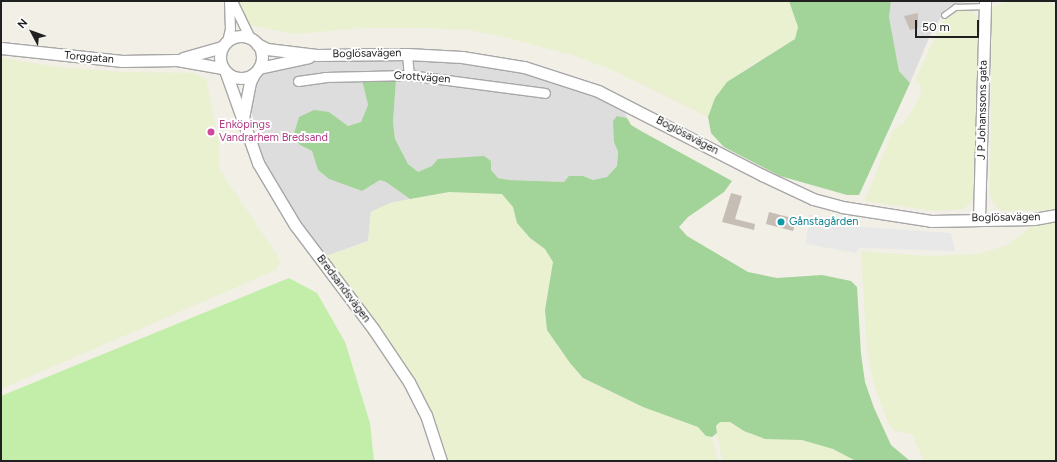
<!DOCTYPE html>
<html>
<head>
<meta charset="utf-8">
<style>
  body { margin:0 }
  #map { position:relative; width:1057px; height:462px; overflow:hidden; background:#f1efe6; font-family:Figtree,sans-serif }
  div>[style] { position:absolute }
  .residential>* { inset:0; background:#dedddd }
  .farmland>* { inset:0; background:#eaf1d0 }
  .grass>* { inset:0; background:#c2eea9 }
  .forest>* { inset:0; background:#a2d398 }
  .parking>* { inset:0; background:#e8e8e8 }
  .building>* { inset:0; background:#c6beb5 }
  .roads { filter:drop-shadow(1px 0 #a7a7a7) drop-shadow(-1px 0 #a7a7a7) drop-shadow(0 1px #a7a7a7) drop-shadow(0 -1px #a7a7a7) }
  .service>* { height:4.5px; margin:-2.25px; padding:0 2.25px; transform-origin:2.25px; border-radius:2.25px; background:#fff }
  .minor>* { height:9px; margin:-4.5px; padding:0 4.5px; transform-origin:4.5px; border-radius:4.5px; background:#fff }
  .tertiary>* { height:11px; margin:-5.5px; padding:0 5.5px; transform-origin:5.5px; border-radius:5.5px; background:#fff }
  .tertiary>.ring { margin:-5.5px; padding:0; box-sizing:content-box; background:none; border:11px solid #fff; border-radius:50% }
  .dots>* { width:11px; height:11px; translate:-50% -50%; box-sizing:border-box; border:2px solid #fff; border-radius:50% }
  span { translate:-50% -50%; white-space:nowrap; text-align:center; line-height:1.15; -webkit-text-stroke:4px #fff; paint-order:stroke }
  .street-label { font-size:11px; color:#202020 }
  .hotel-label { font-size:11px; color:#b23c85 }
  .left { translate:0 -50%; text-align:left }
  .culture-label { font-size:11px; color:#0d838f }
  .frame { position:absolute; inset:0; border:2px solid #202020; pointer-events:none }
  .north { position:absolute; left:12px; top:12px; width:40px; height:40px; -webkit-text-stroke:3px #fff; paint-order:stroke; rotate:311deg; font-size:11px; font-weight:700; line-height:16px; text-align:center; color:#202020 }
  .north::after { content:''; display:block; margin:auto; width:14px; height:18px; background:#202020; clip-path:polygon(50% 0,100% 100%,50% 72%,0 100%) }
  .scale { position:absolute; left:915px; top:20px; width:64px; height:18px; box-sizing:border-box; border:2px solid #202020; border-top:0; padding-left:5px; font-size:12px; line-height:14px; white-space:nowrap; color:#202020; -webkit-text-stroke:3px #fff; paint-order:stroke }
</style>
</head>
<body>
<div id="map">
  <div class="residential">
    <i style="clip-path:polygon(891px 1px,972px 1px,952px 5px,945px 9px,929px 38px,910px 83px,899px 71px,889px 17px)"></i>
    <i style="clip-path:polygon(424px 58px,462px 61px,523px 72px,595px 96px,624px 110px,627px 118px,617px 116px,614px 142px,618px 152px,617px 166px,607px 177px,593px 180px,583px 176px,564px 182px,509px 180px,498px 178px,491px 170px,432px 166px,418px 173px,408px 164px,395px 139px,393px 122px,396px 80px,362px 80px,368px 105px,361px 122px,348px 126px,329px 112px,300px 145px,312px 151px,318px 170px,329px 179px,362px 191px,380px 180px,386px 182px,410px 199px,390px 203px,371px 212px,368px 241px,326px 256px,297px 223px,262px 160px,250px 105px,253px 86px,266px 72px,303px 62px)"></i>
  </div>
  <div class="farmland">
    <i style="clip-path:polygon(237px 1px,789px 1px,798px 27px,795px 39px,745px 69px,715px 98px,708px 117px,608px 68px,575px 56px,508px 38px,469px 30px,428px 28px,363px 28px,294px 34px,245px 24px)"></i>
    <i style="clip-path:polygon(1009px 1px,1046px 1px,1056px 7px,1056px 210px,1002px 211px,993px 203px,990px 194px,992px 7px)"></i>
    <i style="clip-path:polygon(954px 11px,971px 11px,978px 17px,976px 182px,972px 201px,964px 209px,934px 211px,865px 201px,893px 130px,904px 123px,918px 101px,921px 92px,919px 83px,915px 81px,933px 41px,945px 18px)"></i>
    <i style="clip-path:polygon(1px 58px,58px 67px,123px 72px,194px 73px,206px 79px,219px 142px,219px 169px,277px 255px,280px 263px,276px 270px,1px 389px)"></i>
    <i style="clip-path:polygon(478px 191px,502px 193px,513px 207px,517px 223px,530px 238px,545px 249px,553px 262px,545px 310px,558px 347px,570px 363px,583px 378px,604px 389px,643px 407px,677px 418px,698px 427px,706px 436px,712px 437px,718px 461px,449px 461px,433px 413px,414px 378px,326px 256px,368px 242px,371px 212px,390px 203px,449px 192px)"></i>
    <i style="clip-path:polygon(1056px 222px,1056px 461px,924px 461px,912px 434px,893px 430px,888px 422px,874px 384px,867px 352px,861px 251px,928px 256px,978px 254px,1008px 245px,1032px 226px)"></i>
    <i style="clip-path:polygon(721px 422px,730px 422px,744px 431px,802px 440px,833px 449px,856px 461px,722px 461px,716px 426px)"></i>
  </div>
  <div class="grass">
    <i style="clip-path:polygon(289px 278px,317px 293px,345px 342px,370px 423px,374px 461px,1px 461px,1px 396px)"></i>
  </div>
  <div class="forest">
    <i style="clip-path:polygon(789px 1px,891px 1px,889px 17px,899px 71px,910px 83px,859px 195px,847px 195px,780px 176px,724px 147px,711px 133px,708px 117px,715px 98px,727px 82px,795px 39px,798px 27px)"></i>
    <i style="clip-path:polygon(362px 80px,396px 80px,393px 122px,395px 139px,408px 164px,418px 172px,432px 166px,438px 159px,484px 156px,491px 161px,491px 170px,498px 178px,509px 180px,564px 182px,569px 176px,583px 176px,593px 180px,607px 177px,617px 166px,618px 152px,614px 142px,613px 121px,617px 116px,627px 118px,631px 125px,641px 131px,732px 181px,724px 192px,688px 217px,679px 227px,687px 236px,748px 272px,777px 278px,822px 275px,851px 281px,857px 287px,861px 354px,865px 382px,874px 408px,891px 445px,910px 461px,856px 461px,833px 449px,802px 440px,765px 439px,744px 431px,730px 422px,720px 422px,716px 426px,717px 433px,712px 437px,706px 436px,698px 427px,643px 407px,583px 378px,570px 363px,547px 330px,545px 310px,553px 262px,545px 249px,530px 238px,517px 223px,513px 207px,502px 194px,449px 192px,410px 199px,386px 182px,380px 180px,362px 191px,329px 179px,318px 170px,312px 151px,300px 145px,293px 137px,299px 117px,314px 110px,329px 112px,348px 126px,361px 122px,368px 105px)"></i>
  </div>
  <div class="parking">
    <i style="clip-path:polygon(810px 214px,862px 227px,951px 233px,955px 251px,859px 248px,856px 253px,806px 244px)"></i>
  </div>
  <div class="building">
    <i style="clip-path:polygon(918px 13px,918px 28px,910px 30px,904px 16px)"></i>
    <i style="clip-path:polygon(731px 193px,742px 196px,735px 219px,755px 224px,754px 230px,722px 222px)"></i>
    <i style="clip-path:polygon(769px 212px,796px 219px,793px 231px,766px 224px)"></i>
  </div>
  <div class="roads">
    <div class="service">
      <i style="left:944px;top:15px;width:14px;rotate:-36deg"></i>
      <i style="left:955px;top:7px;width:30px;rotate:-2deg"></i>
    </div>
    <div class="minor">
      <i style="left:232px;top:1px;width:41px;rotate:64.1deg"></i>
      <i style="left:227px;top:41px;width:12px;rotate:-76deg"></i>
      <i style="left:230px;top:29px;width:28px;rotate:-92deg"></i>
      <i style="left:407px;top:54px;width:21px;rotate:85deg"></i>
      <i style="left:298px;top:81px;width:27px;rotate:-8deg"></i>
      <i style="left:325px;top:77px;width:84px;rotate:-1.4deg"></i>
      <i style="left:409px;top:75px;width:137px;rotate:7.5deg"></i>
    </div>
    <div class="tertiary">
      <i class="ring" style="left:220px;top:36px;width:31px;height:31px"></i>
      <i style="left:257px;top:44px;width:11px;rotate:27deg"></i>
      <i style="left:267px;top:49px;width:50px;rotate:6.8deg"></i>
      <i style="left:317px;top:55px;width:90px;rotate:-0.6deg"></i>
      <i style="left:407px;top:54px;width:55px;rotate:3.1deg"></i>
      <i style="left:462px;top:57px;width:63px;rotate:9.2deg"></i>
      <i style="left:524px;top:67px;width:78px;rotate:18deg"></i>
      <i style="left:598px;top:91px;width:184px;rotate:27.1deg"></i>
      <i style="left:762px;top:175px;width:56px;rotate:25.2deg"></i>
      <i style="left:813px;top:199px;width:30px;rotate:15deg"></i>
      <i style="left:842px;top:207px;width:90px;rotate:8.9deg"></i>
      <i style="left:931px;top:221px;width:103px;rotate:-1.1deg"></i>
      <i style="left:1034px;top:219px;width:22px;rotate:-10deg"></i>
      <i style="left:1px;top:48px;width:122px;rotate:6.1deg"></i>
      <i style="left:122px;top:61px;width:55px;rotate:-1deg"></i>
      <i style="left:177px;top:60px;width:46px;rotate:10.1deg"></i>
      <i style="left:183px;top:58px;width:41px;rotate:-15.8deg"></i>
      <i style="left:259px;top:68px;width:51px;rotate:-12.4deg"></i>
      <i style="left:226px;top:73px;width:96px;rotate:70.4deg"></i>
      <i style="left:258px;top:163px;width:72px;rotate:59.2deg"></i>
      <i style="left:295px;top:225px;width:131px;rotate:53deg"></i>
      <i style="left:374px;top:330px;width:63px;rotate:56.1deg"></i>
      <i style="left:409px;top:382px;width:37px;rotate:63deg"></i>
      <i style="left:426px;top:415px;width:48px;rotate:71.9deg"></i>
      <i style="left:243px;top:118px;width:37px;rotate:-79deg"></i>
      <i style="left:250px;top:82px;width:9px;rotate:-63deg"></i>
      <i style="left:979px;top:218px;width:217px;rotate:-88.4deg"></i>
    </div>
  </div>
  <div class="dots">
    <i style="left:211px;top:132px;background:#d1479c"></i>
    <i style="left:781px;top:222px;background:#0f9aa8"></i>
  </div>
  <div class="street-label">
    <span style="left:367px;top:54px;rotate:-1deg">Boglösavägen</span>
    <span style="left:89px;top:58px;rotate:5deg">Torggatan</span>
    <span style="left:422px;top:78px;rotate:4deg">Grottvägen</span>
    <span style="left:983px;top:110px;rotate:-89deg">J P Johanssons gata</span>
    <span style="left:687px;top:136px;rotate:28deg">Boglösavägen</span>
    <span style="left:1006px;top:218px;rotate:-1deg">Boglösavägen</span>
    <span style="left:343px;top:289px;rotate:53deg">Bredsandsvägen</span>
  </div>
  <div class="hotel-label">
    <span class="left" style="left:219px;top:132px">Enköpings<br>Vandrarhem Bredsand</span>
  </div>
  <div class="culture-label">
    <span class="left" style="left:789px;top:222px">Gånstagården</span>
  </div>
  <div class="frame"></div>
  <div class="north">N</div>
  <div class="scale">50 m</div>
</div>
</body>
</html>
